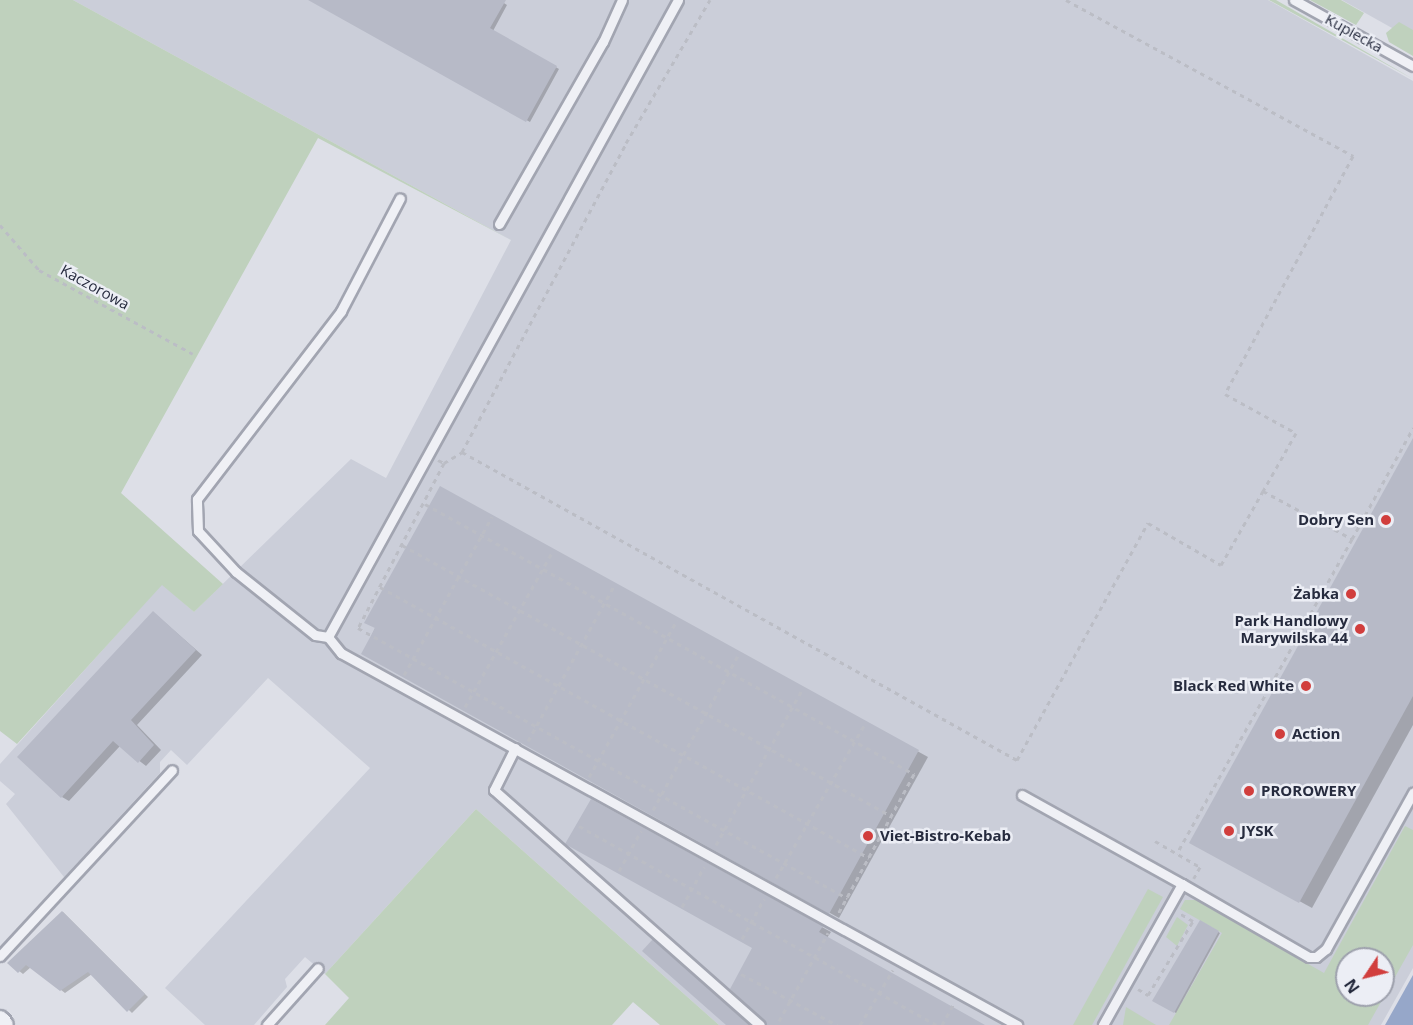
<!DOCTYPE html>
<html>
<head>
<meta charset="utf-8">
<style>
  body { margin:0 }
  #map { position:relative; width:1413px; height:1025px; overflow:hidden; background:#dddfe7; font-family:"Open Sans",sans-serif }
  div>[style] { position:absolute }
  .built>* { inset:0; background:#cbced9 }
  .green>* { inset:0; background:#bfd1bd }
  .water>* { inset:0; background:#96a7c9 }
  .shadow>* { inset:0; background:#0003 }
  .building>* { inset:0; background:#b7bac7 }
  .path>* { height:3px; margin-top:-1.5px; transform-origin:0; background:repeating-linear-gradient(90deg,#bbbdc5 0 4.5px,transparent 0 9px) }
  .roads { filter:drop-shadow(2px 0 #a2a5b1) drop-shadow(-2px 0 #a2a5b1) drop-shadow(0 2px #a2a5b1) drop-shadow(0 -2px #a2a5b1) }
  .lane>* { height:9px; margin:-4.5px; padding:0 4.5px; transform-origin:4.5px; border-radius:4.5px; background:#eff0f5 }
  .street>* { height:18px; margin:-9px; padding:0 9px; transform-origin:9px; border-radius:9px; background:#eff0f5 }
  .dots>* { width:16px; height:16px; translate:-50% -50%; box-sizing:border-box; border:3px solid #eceef5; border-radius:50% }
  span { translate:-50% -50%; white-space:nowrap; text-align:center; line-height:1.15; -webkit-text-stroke:5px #eceef5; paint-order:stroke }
  .street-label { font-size:15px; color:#262b3e }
  .poi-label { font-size:15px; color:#262b3e; font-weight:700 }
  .right { translate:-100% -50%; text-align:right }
  .left { translate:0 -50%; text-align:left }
  .north { position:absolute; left:1335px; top:947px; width:60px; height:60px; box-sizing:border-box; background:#eceef5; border:2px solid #9da0ac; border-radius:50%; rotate:235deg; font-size:16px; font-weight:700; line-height:24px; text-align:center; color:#262b3e }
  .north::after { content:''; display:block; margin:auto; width:21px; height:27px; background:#d13e3d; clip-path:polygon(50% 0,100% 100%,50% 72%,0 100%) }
</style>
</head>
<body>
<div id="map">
  <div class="built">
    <i style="clip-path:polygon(evenodd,73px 0,1268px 0,1413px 81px,1413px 968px,1381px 1025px,719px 1025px,476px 809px,325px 974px,305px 957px,285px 979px,287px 987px,254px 1025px,205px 1025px,165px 988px,370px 768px,268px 678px,187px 765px,171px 750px,160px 762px,160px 773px,64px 877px,6px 804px,15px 794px,0 781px,0 764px,162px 584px,194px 612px,351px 459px,386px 478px,511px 240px,73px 0,1347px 959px,1383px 959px,1383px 995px,1347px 995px,1347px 959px)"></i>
    <i style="clip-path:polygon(1342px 0,1413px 0,1413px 39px,1392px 28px)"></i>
  </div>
  <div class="green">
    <i style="clip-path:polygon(0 0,73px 0,511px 240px,318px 138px,121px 493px,223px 584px,194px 612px,162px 585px,17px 744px,0 731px)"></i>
    <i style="clip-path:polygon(1269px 0,1276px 0,1413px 79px)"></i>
    <i style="clip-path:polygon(1310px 0,1341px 0,1364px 13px,1356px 25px)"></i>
    <i style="clip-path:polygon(1399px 22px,1413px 30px,1413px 56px,1389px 42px,1386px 33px)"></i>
    <i style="clip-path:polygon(476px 809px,719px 1025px,660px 1025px,633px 1002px,612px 1025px,325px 1025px,349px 998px,325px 974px)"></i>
    <i style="clip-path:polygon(evenodd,1405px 826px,1413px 830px,1413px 945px,1368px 1025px,1169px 1025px,1222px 933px,1180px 909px,1185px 900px,1196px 900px,1324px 973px,1405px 826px,1347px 959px,1383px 959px,1383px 995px,1347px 995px,1347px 959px)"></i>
    <i style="clip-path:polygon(1148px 889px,1163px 897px,1092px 1025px,1073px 1025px)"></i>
    <i style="clip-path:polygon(1177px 917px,1188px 925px,1177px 946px,1166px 937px)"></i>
    <i style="clip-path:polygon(1126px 1007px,1156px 1025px,1123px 1025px)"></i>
  </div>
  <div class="water">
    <i style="clip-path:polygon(1413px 975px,1413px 1025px,1385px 1025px)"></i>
  </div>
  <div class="shadow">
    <i style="clip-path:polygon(311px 0,499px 0,507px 5px,493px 31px,559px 69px,530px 122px)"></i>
    <i style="clip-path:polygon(1413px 441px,1413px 725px,1312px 908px,1191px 842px)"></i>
    <i style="clip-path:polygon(440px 488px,928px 757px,839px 918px,363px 654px)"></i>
    <i style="clip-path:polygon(153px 612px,202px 655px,137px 725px,161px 750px,146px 766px,120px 746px,69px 801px,62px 797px)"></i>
    <i style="clip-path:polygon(592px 801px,831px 932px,827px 938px,982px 1025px,785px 1025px,754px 948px)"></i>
    <i style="clip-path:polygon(63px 912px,148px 997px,132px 1013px,92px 974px,65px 993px,31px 967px,23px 974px,9px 963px)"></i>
    <i style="clip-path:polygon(1200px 922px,1220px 933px,1176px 1013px,1154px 1000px)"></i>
    <i style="clip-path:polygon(653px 941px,662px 946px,751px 1025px,728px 1025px)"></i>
  </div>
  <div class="building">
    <i style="clip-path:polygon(308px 0,506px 0,490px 28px,557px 66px,526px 122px)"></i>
    <i style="clip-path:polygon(1413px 438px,1413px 696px,1299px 903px,1189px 843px)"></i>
    <i style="clip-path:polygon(440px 486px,919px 750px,829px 914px,361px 654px,375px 628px,364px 623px)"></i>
    <i style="clip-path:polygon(153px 611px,196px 650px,131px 720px,154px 745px,138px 763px,113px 741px,61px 798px,17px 757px)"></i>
    <i style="clip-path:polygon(591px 799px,823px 926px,819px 932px,985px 1025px,767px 1025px,730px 989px,752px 948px,565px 844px)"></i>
    <i style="clip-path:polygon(62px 911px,145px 994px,127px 1012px,88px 972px,60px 991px,26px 965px,18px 973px,7px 963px)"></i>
    <i style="clip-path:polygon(1200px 920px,1219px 931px,1174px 1013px,1152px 1001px)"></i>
    <i style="clip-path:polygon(653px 939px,723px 1001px,750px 1025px,726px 1025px,642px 951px)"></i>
  </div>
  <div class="path">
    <i style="left:1066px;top:0;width:327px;rotate:28.5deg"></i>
    <i style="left:1353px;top:156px;width:270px;rotate:118.3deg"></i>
    <i style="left:1225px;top:394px;width:81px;rotate:28.8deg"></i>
    <i style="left:1296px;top:433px;width:67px;rotate:119.6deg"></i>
    <i style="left:0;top:225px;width:60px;rotate:49.1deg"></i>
    <i style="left:39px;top:270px;width:175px;rotate:28.6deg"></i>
    <i style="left:462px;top:452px;width:635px;rotate:29.03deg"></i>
    <i style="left:1017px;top:760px;width:271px;rotate:-61.1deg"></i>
    <i style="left:1148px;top:523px;width:84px;rotate:29.9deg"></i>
    <i style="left:1221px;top:565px;width:85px;rotate:-60.4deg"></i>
    <i style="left:1263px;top:491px;width:101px;rotate:28.3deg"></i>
    <i style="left:1352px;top:539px;width:360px;rotate:119.1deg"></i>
    <i style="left:438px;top:460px;width:7px;rotate:27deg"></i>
    <i style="left:444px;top:463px;width:21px;rotate:-31deg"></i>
    <i style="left:462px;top:452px;width:350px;rotate:-62deg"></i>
    <i style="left:626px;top:143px;width:166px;rotate:-59.6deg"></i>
    <i style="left:444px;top:463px;width:186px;rotate:117.5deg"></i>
    <i style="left:358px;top:628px;width:559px;rotate:28.91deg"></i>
    <i style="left:425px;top:504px;width:559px;rotate:28.91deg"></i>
    <i style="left:914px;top:774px;width:159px;rotate:118.5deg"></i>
    <i style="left:1352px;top:539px;width:127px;rotate:-61.2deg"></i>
    <i style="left:402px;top:545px;width:559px;rotate:28.99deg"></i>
    <i style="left:380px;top:587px;width:559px;rotate:28.99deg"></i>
    <i style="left:404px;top:675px;width:181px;rotate:-60.9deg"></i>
    <i style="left:465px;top:707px;width:179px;rotate:-60.6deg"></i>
    <i style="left:528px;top:741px;width:179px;rotate:-61deg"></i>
    <i style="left:589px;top:777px;width:180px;rotate:-60.7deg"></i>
    <i style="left:653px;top:810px;width:180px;rotate:-61.2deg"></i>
    <i style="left:579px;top:826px;width:409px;rotate:29.1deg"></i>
    <i style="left:1155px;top:841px;width:52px;rotate:30deg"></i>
    <i style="left:1200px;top:867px;width:13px;rotate:119deg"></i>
    <i style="left:716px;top:845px;width:179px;rotate:-61deg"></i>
    <i style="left:619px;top:871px;width:46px;rotate:-61.2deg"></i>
    <i style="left:776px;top:878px;width:180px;rotate:-60deg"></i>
    <i style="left:682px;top:907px;width:46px;rotate:-61.2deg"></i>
    <i style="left:742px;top:939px;width:46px;rotate:-61.2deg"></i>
    <i style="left:741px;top:974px;width:109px;rotate:28deg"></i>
    <i style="left:1138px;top:989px;width:12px;rotate:31deg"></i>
    <i style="left:1148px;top:995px;width:87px;rotate:-58.7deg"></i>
    <i style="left:1193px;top:921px;width:16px;rotate:-150deg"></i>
    <i style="left:779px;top:1021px;width:101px;rotate:-60.9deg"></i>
    <i style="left:860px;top:1025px;width:64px;rotate:-59deg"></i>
    <i style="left:942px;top:1025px;width:25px;rotate:-61deg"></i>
  </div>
  <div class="roads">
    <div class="lane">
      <i style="left:678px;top:0;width:727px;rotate:118.79deg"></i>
      <i style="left:328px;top:637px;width:21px;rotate:51deg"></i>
      <i style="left:341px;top:653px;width:772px;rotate:28.82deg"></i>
      <i style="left:1294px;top:0;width:136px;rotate:29deg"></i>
      <i style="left:499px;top:224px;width:210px;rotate:-60.3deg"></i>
      <i style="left:603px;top:42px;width:46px;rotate:-65.7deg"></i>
      <i style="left:328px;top:637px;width:13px;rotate:-171deg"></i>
      <i style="left:315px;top:635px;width:101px;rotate:-141.4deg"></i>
      <i style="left:236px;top:572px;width:56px;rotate:-132.8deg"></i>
      <i style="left:198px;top:531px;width:32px;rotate:-92deg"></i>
      <i style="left:197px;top:499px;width:237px;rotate:-52.5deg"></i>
      <i style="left:341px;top:311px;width:127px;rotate:-62.4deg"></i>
      <i style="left:515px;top:748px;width:47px;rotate:116.6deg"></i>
      <i style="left:494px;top:790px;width:355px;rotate:41.5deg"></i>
      <i style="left:1022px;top:795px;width:183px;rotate:29.1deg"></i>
      <i style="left:1182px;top:884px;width:162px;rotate:119.3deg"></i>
      <i style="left:1182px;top:884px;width:146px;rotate:29.9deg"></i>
      <i style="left:1309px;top:957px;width:7px"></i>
      <i style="left:1316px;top:957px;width:13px;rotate:-39deg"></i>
      <i style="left:1326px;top:949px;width:179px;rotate:-60.9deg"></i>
      <i style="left:0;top:956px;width:253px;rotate:-47.2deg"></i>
      <i style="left:267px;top:1025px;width:76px;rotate:-48.2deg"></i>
    </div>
    <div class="street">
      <i style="left:0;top:1020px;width:6px;rotate:51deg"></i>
    </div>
  </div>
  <div class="dots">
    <i style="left:1386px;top:520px;background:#d13e3d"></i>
    <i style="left:1351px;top:594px;background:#d13e3d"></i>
    <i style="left:1360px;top:629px;background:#d13e3d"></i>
    <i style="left:1306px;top:686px;background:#d13e3d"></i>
    <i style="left:1280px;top:734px;background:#d13e3d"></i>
    <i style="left:1249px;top:791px;background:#d13e3d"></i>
    <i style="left:1229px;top:831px;background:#d13e3d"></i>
    <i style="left:868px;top:836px;background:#d13e3d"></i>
  </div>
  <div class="street-label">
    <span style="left:1354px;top:33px;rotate:29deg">Kupiecka</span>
    <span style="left:95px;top:287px;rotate:29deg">Kaczorowa</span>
  </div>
  <div class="poi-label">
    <span class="right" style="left:1374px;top:520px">Dobry Sen</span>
    <span class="right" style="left:1339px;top:594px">Żabka</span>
    <span class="right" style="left:1348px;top:629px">Park Handlowy<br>Marywilska 44</span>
    <span class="right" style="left:1294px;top:686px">Black Red White</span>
    <span class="left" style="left:1292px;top:734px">Action</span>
    <span class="left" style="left:1261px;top:791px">PROROWERY</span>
    <span class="left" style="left:1241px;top:831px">JYSK</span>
    <span class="left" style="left:880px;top:836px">Viet-Bistro-Kebab</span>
  </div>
  <div class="north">N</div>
</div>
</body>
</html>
